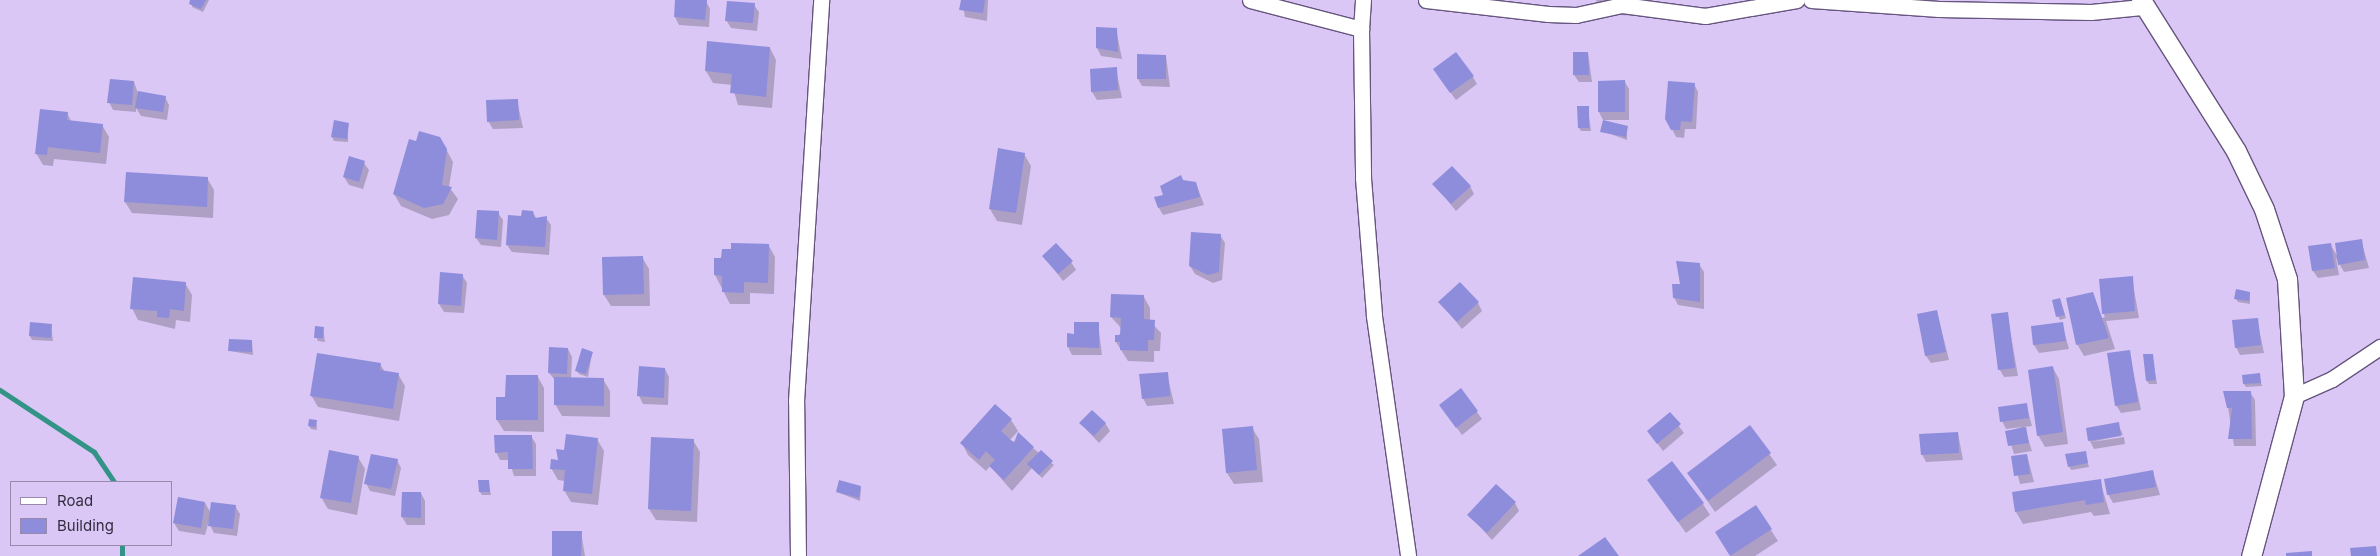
<!DOCTYPE html>
<html>
<head>
<meta charset="utf-8">
<style>
  body { margin:0 }
  #map { position:relative; width:2380px; height:556px; overflow:hidden; background:#dac7f6; font-family:Inter,sans-serif }
  div>[style] { position:absolute }
  .shadow>* { inset:0; background:#0003 }
  .stream>* { height:5px; margin:-2.5px; padding:0 2.5px; transform-origin:2.5px; border-radius:2.5px; background:#339387 }
  .building>* { inset:0; background:#8d8ddb }
  .roads { filter:drop-shadow(1px 0 #66557e) drop-shadow(-1px 0 #66557e) drop-shadow(0 1px #66557e) drop-shadow(0 -1px #66557e) }
  .minor>* { height:15px; margin:-7.5px; padding:0 7.5px; transform-origin:7.5px; border-radius:7.5px; background:#fff }
  .tertiary>* { height:19px; margin:-9.5px; padding:0 9.5px; transform-origin:9.5px; border-radius:9.5px; background:#fff }
  span { translate:-50% -50%; white-space:nowrap; text-align:center; line-height:1.15; -webkit-text-stroke:4.5px #dac7f6; paint-order:stroke }
  .legend { position:absolute; left:10px; top:481px; width:162px; height:65px; box-sizing:border-box; background:#dac7f6; border:1px solid #9889ad; margin:0; padding:6px 9px; list-style:none; font-size:15px; color:#342d3f }
  .legend li { display:flex; align-items:center; gap:10px; height:25px }
  .legend b { width:25px; border:1px solid #9889ad }
</style>
</head>
<body>
<div id="map">
  <div class="shadow">
    <i style="clip-path:polygon(192px 0,209px 0,203px 12px,192px 7px)"></i>
    <i style="clip-path:polygon(677px 0,706px 1px,710px 9px,709px 27px,679px 25px,675px 17px)"></i>
    <i style="clip-path:polygon(962px 0,988px 0,987px 21px,965px 17px)"></i>
    <i style="clip-path:polygon(1596px 0,1636px 0,1637px 16px,1603px 14px)"></i>
    <i style="clip-path:polygon(754px 5px,759px 12px,757px 31px,731px 28px,726px 20px)"></i>
    <i style="clip-path:polygon(1116px 29px,1122px 59px,1101px 56px,1097px 48px)"></i>
    <i style="clip-path:polygon(708px 42px,770px 48px,776px 60px,772px 108px,738px 105px,732px 85px,713px 83px,706px 71px)"></i>
    <i style="clip-path:polygon(1588px 53px,1592px 82px,1579px 82px,1574px 75px)"></i>
    <i style="clip-path:polygon(1166px 56px,1170px 87px,1142px 86px,1138px 79px)"></i>
    <i style="clip-path:polygon(1116px 69px,1122px 98px,1097px 100px,1092px 92px)"></i>
    <i style="clip-path:polygon(1439px 77px,1473px 77px,1477px 84px,1456px 100px)"></i>
    <i style="clip-path:polygon(134px 82px,138px 93px,165px 97px,169px 105px,167px 120px,141px 116px,136px 108px,136px 112px,113px 110px,109px 102px)"></i>
    <i style="clip-path:polygon(1625px 82px,1629px 89px,1629px 120px,1603px 120px,1599px 112px)"></i>
    <i style="clip-path:polygon(1694px 84px,1698px 92px,1696px 129px,1685px 129px,1684px 138px,1676px 137px,1667px 119px)"></i>
    <i style="clip-path:polygon(517px 100px,523px 128px,493px 129px,488px 121px)"></i>
    <i style="clip-path:polygon(1588px 108px,1591px 131px,1581px 131px,1579px 128px)"></i>
    <i style="clip-path:polygon(67px 113px,71px 121px,102px 125px,109px 137px,106px 164px,54px 159px,53px 166px,43px 165px,36px 153px)"></i>
    <i style="clip-path:polygon(348px 124px,348px 142px,334px 141px,332px 137px)"></i>
    <i style="clip-path:polygon(1627px 127px,1627px 140px,1602px 131px)"></i>
    <i style="clip-path:polygon(446px 149px,453px 162px,449px 187px,458px 199px,449px 215px,432px 219px,401px 206px,394px 194px)"></i>
    <i style="clip-path:polygon(1024px 154px,1031px 166px,1022px 225px,997px 221px,990px 209px)"></i>
    <i style="clip-path:polygon(364px 163px,369px 170px,363px 189px,349px 185px,344px 177px)"></i>
    <i style="clip-path:polygon(207px 178px,214px 190px,213px 218px,132px 213px,125px 202px)"></i>
    <i style="clip-path:polygon(1183px 182px,1196px 183px,1204px 205px,1163px 215px,1159px 208px,1164px 195px)"></i>
    <i style="clip-path:polygon(1434px 184px,1470px 186px,1474px 194px,1456px 211px)"></i>
    <i style="clip-path:polygon(532px 212px,537px 219px,546px 218px,551px 225px,549px 255px,512px 252px,507px 245px,522px 217px)"></i>
    <i style="clip-path:polygon(498px 213px,503px 220px,501px 247px,481px 245px,476px 238px)"></i>
    <i style="clip-path:polygon(1220px 235px,1225px 243px,1222px 280px,1213px 283px,1195px 274px,1190px 266px)"></i>
    <i style="clip-path:polygon(2361px 240px,2369px 268px,2344px 272px,2336px 258px,2339px 275px,2318px 278px,2313px 271px,2330px 244px,2338px 257px)"></i>
    <i style="clip-path:polygon(769px 246px,775px 257px,774px 294px,750px 293px,750px 304px,730px 304px,715px 275px)"></i>
    <i style="clip-path:polygon(1044px 256px,1071px 262px,1076px 270px,1063px 281px)"></i>
    <i style="clip-path:polygon(642px 257px,649px 269px,650px 306px,611px 306px,604px 295px)"></i>
    <i style="clip-path:polygon(1699px 264px,1704px 272px,1704px 309px,1678px 305px,1674px 297px)"></i>
    <i style="clip-path:polygon(462px 275px,467px 283px,464px 313px,444px 312px,439px 304px)"></i>
    <i style="clip-path:polygon(2132px 278px,2139px 318px,2106px 321px,2115px 349px,2084px 356px,2077px 344px,2092px 294px,2102px 318px,2105px 317px,2103px 313px)"></i>
    <i style="clip-path:polygon(185px 283px,192px 295px,190px 322px,176px 320px,175px 329px,138px 320px,132px 308px)"></i>
    <i style="clip-path:polygon(2250px 293px,2250px 304px,2238px 302px,2236px 299px)"></i>
    <i style="clip-path:polygon(1144px 297px,1150px 308px,1150px 321px,1161px 333px,1160px 351px,1154px 351px,1154px 362px,1128px 361px,1116px 342px,1122px 329px,1111px 317px)"></i>
    <i style="clip-path:polygon(2059px 299px,2066px 318px,2060px 320px,2058px 316px)"></i>
    <i style="clip-path:polygon(1440px 302px,1478px 303px,1482px 311px,1462px 329px)"></i>
    <i style="clip-path:polygon(1937px 312px,1949px 360px,1931px 363px,1926px 356px)"></i>
    <i style="clip-path:polygon(2007px 313px,2018px 376px,2004px 377px,2000px 370px)"></i>
    <i style="clip-path:polygon(2257px 319px,2264px 353px,2240px 355px,2236px 347px)"></i>
    <i style="clip-path:polygon(1098px 323px,1102px 355px,1072px 355px,1068px 347px,1075px 335px)"></i>
    <i style="clip-path:polygon(2062px 324px,2069px 349px,2039px 353px,2034px 345px)"></i>
    <i style="clip-path:polygon(51px 325px,53px 341px,32px 340px,30px 336px)"></i>
    <i style="clip-path:polygon(323px 328px,325px 342px,318px 341px,316px 337px)"></i>
    <i style="clip-path:polygon(252px 341px,253px 355px,230px 351px)"></i>
    <i style="clip-path:polygon(568px 349px,572px 357px,571px 379px,603px 379px,610px 391px,610px 417px,562px 416px,555px 404px,555px 380px,549px 373px)"></i>
    <i style="clip-path:polygon(2129px 351px,2141px 410px,2121px 413px,2116px 405px)"></i>
    <i style="clip-path:polygon(592px 353px,588px 377px,579px 374px,577px 371px)"></i>
    <i style="clip-path:polygon(2152px 355px,2157px 384px,2149px 384px,2147px 381px)"></i>
    <i style="clip-path:polygon(380px 364px,385px 372px,398px 374px,405px 386px,399px 421px,318px 407px,311px 395px)"></i>
    <i style="clip-path:polygon(640px 368px,665px 369px,669px 377px,668px 405px,643px 404px,639px 396px)"></i>
    <i style="clip-path:polygon(2053px 368px,2059px 379px,2068px 444px,2045px 447px,2038px 435px)"></i>
    <i style="clip-path:polygon(1167px 373px,1174px 404px,1147px 406px,1143px 398px)"></i>
    <i style="clip-path:polygon(2259px 375px,2262px 386px,2246px 387px,2244px 384px)"></i>
    <i style="clip-path:polygon(538px 377px,544px 388px,544px 432px,504px 431px,497px 420px,507px 399px)"></i>
    <i style="clip-path:polygon(1461px 390px,1482px 419px,1462px 435px,1441px 406px)"></i>
    <i style="clip-path:polygon(2250px 392px,2255px 400px,2256px 446px,2234px 446px,2228px 407px)"></i>
    <i style="clip-path:polygon(2026px 404px,2032px 426px,2024px 427px,2032px 451px,2014px 454px,2007px 432px,2022px 427px,2006px 429px,2002px 421px)"></i>
    <i style="clip-path:polygon(1670px 414px,1684px 433px,1663px 451px,1649px 432px)"></i>
    <i style="clip-path:polygon(1011px 420px,1018px 431px,1010px 440px,1033px 448px,1054px 465px,1042px 478px,1032px 468px,1012px 491px,990px 466px,986px 471px,968px 455px,962px 443px)"></i>
    <i style="clip-path:polygon(316px 421px,317px 430px,311px 429px,309px 426px)"></i>
    <i style="clip-path:polygon(1105px 423px,1110px 431px,1099px 443px,1081px 424px)"></i>
    <i style="clip-path:polygon(2118px 424px,2123px 435px,2091px 442px,2124px 437px,2125px 444px,2094px 449px,2090px 441px,2087px 429px)"></i>
    <i style="clip-path:polygon(1750px 427px,1777px 465px,1715px 512px,1688px 473px)"></i>
    <i style="clip-path:polygon(1252px 428px,1259px 439px,1263px 482px,1234px 484px,1227px 473px)"></i>
    <i style="clip-path:polygon(1958px 433px,1963px 460px,1926px 462px,1922px 454px)"></i>
    <i style="clip-path:polygon(531px 436px,536px 444px,536px 476px,514px 476px,509px 460px,500px 460px,496px 452px)"></i>
    <i style="clip-path:polygon(597px 439px,604px 451px,598px 505px,571px 502px,564px 490px,565px 481px,558px 480px,551px 468px,565px 452px)"></i>
    <i style="clip-path:polygon(693px 440px,700px 452px,697px 522px,656px 520px,649px 509px)"></i>
    <i style="clip-path:polygon(2085px 452px,2089px 467px,2071px 470px,2069px 466px)"></i>
    <i style="clip-path:polygon(2027px 455px,2034px 482px,2020px 484px,2013px 457px)"></i>
    <i style="clip-path:polygon(358px 457px,365px 469px,357px 515px,328px 509px,321px 497px)"></i>
    <i style="clip-path:polygon(397px 460px,401px 468px,395px 496px,370px 491px,366px 483px)"></i>
    <i style="clip-path:polygon(2153px 472px,2160px 495px,2113px 503px,2108px 494px)"></i>
    <i style="clip-path:polygon(1648px 480px,1703px 504px,1710px 515px,1686px 533px)"></i>
    <i style="clip-path:polygon(488px 481px,491px 495px,482px 495px,480px 492px)"></i>
    <i style="clip-path:polygon(2100px 481px,2110px 514px,2094px 516px,2091px 512px,2023px 524px,2016px 512px,2013px 493px)"></i>
    <i style="clip-path:polygon(861px 488px,860px 501px,837px 492px)"></i>
    <i style="clip-path:polygon(421px 493px,425px 501px,425px 525px,407px 525px,402px 517px)"></i>
    <i style="clip-path:polygon(205px 503px,211px 513px,205px 535px,179px 531px,174px 523px)"></i>
    <i style="clip-path:polygon(1515px 503px,1519px 511px,1492px 540px,1469px 515px)"></i>
    <i style="clip-path:polygon(235px 506px,240px 514px,237px 536px,214px 533px,210px 525px)"></i>
    <i style="clip-path:polygon(1756px 507px,1778px 541px,1755px 556px,1731px 556px,1723px 544px)"></i>
    <i style="clip-path:polygon(581px 532px,585px 556px,553px 556px)"></i>
  </div>
  <div class="stream">
    <i style="left:0;top:390px;width:113px;rotate:33.4deg"></i>
    <i style="left:94px;top:452px;width:36px;rotate:56deg"></i>
    <i style="left:122px;top:556px;width:11px;rotate:-90deg"></i>
  </div>
  <div class="building">
    <i style="clip-path:polygon(190px 0,206px 0,201px 9px,189px 4px)"></i>
    <i style="clip-path:polygon(675px 0,707px 0,705px 20px,674px 17px)"></i>
    <i style="clip-path:polygon(961px 0,985px 0,983px 13px,959px 10px)"></i>
    <i style="clip-path:polygon(727px 1px,755px 3px,753px 23px,725px 21px)"></i>
    <i style="clip-path:polygon(1096px 27px,1117px 28px,1118px 52px,1096px 48px)"></i>
    <i style="clip-path:polygon(707px 41px,770px 47px,766px 97px,730px 93px,732px 74px,705px 71px)"></i>
    <i style="clip-path:polygon(1456px 52px,1474px 76px,1450px 93px,1433px 69px)"></i>
    <i style="clip-path:polygon(1573px 52px,1588px 52px,1589px 75px,1573px 75px)"></i>
    <i style="clip-path:polygon(1137px 54px,1166px 55px,1166px 79px,1137px 79px)"></i>
    <i style="clip-path:polygon(1117px 67px,1118px 90px,1091px 92px,1090px 69px)"></i>
    <i style="clip-path:polygon(110px 79px,134px 81px,132px 105px,107px 103px)"></i>
    <i style="clip-path:polygon(1625px 80px,1625px 112px,1598px 112px,1598px 81px)"></i>
    <i style="clip-path:polygon(1668px 81px,1695px 83px,1692px 122px,1681px 121px,1680px 130px,1671px 130px,1665px 119px)"></i>
    <i style="clip-path:polygon(138px 91px,166px 96px,163px 112px,135px 108px)"></i>
    <i style="clip-path:polygon(518px 99px,519px 120px,487px 122px,486px 100px)"></i>
    <i style="clip-path:polygon(1577px 106px,1589px 106px,1589px 128px,1578px 128px)"></i>
    <i style="clip-path:polygon(40px 109px,68px 112px,67px 120px,103px 124px,100px 153px,48px 147px,47px 155px,35px 154px)"></i>
    <i style="clip-path:polygon(334px 120px,349px 123px,347px 139px,331px 137px)"></i>
    <i style="clip-path:polygon(1603px 120px,1628px 126px,1626px 137px,1600px 132px)"></i>
    <i style="clip-path:polygon(419px 131px,440px 137px,447px 149px,442px 185px,452px 187px,443px 204px,424px 208px,393px 194px,409px 139px,416px 141px)"></i>
    <i style="clip-path:polygon(998px 148px,1025px 153px,1016px 213px,989px 209px)"></i>
    <i style="clip-path:polygon(349px 156px,365px 161px,359px 182px,343px 177px)"></i>
    <i style="clip-path:polygon(1452px 166px,1471px 186px,1451px 204px,1432px 184px)"></i>
    <i style="clip-path:polygon(126px 172px,208px 177px,207px 207px,124px 202px)"></i>
    <i style="clip-path:polygon(1181px 175px,1183px 180px,1196px 182px,1200px 197px,1158px 208px,1154px 197px,1163px 195px,1160px 186px)"></i>
    <i style="clip-path:polygon(477px 210px,499px 211px,497px 240px,475px 238px)"></i>
    <i style="clip-path:polygon(522px 210px,533px 211px,535px 218px,547px 216px,545px 247px,506px 245px,508px 215px,521px 216px)"></i>
    <i style="clip-path:polygon(1191px 232px,1221px 234px,1219px 272px,1208px 275px,1189px 266px)"></i>
    <i style="clip-path:polygon(2362px 239px,2365px 260px,2338px 265px,2335px 243px)"></i>
    <i style="clip-path:polygon(731px 243px,769px 244px,768px 283px,744px 282px,744px 293px,722px 292px,722px 276px,714px 275px,714px 258px,721px 258px,722px 249px,731px 249px)"></i>
    <i style="clip-path:polygon(1056px 243px,1073px 261px,1058px 274px,1042px 256px)"></i>
    <i style="clip-path:polygon(2331px 243px,2335px 268px,2312px 271px,2308px 246px)"></i>
    <i style="clip-path:polygon(643px 256px,644px 294px,603px 295px,602px 257px)"></i>
    <i style="clip-path:polygon(1676px 261px,1700px 263px,1700px 302px,1673px 298px,1672px 284px,1680px 284px)"></i>
    <i style="clip-path:polygon(440px 272px,463px 274px,461px 306px,438px 304px)"></i>
    <i style="clip-path:polygon(2133px 276px,2135px 311px,2102px 314px,2099px 279px)"></i>
    <i style="clip-path:polygon(133px 277px,186px 282px,184px 311px,170px 309px,169px 318px,157px 317px,157px 311px,130px 309px)"></i>
    <i style="clip-path:polygon(1460px 282px,1479px 302px,1457px 322px,1438px 302px)"></i>
    <i style="clip-path:polygon(2236px 289px,2250px 292px,2249px 301px,2234px 299px)"></i>
    <i style="clip-path:polygon(2093px 292px,2109px 338px,2076px 345px,2066px 298px)"></i>
    <i style="clip-path:polygon(1111px 294px,1144px 295px,1144px 319px,1155px 320px,1154px 340px,1148px 340px,1148px 351px,1120px 350px,1120px 342px,1115px 342px,1115px 335px,1120px 335px,1121px 318px,1110px 317px)"></i>
    <i style="clip-path:polygon(2060px 298px,2065px 315px,2056px 317px,2052px 300px)"></i>
    <i style="clip-path:polygon(1937px 310px,1946px 352px,1925px 356px,1917px 314px)"></i>
    <i style="clip-path:polygon(2008px 312px,2015px 368px,1998px 370px,1991px 314px)"></i>
    <i style="clip-path:polygon(2258px 318px,2261px 345px,2235px 348px,2232px 320px)"></i>
    <i style="clip-path:polygon(30px 322px,52px 324px,51px 338px,29px 336px)"></i>
    <i style="clip-path:polygon(1074px 322px,1099px 322px,1099px 348px,1067px 347px,1067px 333px,1074px 334px)"></i>
    <i style="clip-path:polygon(2063px 322px,2066px 341px,2033px 345px,2031px 326px)"></i>
    <i style="clip-path:polygon(315px 326px,324px 327px,323px 338px,314px 338px)"></i>
    <i style="clip-path:polygon(229px 339px,252px 340px,252px 352px,228px 351px)"></i>
    <i style="clip-path:polygon(549px 347px,568px 348px,567px 374px,548px 373px)"></i>
    <i style="clip-path:polygon(582px 348px,593px 352px,586px 374px,575px 371px)"></i>
    <i style="clip-path:polygon(2130px 350px,2138px 402px,2115px 406px,2107px 353px)"></i>
    <i style="clip-path:polygon(317px 353px,381px 363px,380px 370px,399px 373px,393px 409px,310px 396px)"></i>
    <i style="clip-path:polygon(2143px 354px,2153px 354px,2156px 380px,2146px 381px)"></i>
    <i style="clip-path:polygon(639px 366px,665px 368px,664px 398px,637px 396px)"></i>
    <i style="clip-path:polygon(2053px 366px,2063px 432px,2037px 436px,2028px 370px)"></i>
    <i style="clip-path:polygon(1168px 372px,1170px 396px,1142px 399px,1139px 374px)"></i>
    <i style="clip-path:polygon(2260px 373px,2261px 383px,2243px 384px,2242px 375px)"></i>
    <i style="clip-path:polygon(506px 375px,538px 375px,538px 420px,496px 420px,496px 397px,505px 397px)"></i>
    <i style="clip-path:polygon(554px 377px,604px 378px,604px 406px,554px 405px)"></i>
    <i style="clip-path:polygon(1461px 388px,1478px 411px,1456px 428px,1439px 405px)"></i>
    <i style="clip-path:polygon(2223px 391px,2251px 391px,2252px 439px,2228px 439px,2232px 408px,2227px 408px)"></i>
    <i style="clip-path:polygon(2027px 403px,2029px 418px,2000px 422px,1998px 407px)"></i>
    <i style="clip-path:polygon(995px 404px,1012px 419px,1001px 431px,1014px 443px,1018px 432px,1034px 447px,1004px 480px,989px 466px,995px 460px,986px 451px,979px 460px,960px 443px)"></i>
    <i style="clip-path:polygon(1092px 410px,1106px 423px,1094px 436px,1079px 423px)"></i>
    <i style="clip-path:polygon(1670px 412px,1681px 424px,1657px 444px,1647px 431px)"></i>
    <i style="clip-path:polygon(309px 419px,317px 420px,316px 427px,308px 426px)"></i>
    <i style="clip-path:polygon(2119px 422px,2121px 436px,2088px 441px,2086px 428px)"></i>
    <i style="clip-path:polygon(1750px 425px,1771px 453px,1708px 501px,1687px 473px)"></i>
    <i style="clip-path:polygon(1253px 426px,1257px 470px,1226px 473px,1222px 429px)"></i>
    <i style="clip-path:polygon(2026px 427px,2029px 443px,2008px 446px,2005px 431px)"></i>
    <i style="clip-path:polygon(1958px 432px,1959px 453px,1921px 455px,1919px 434px)"></i>
    <i style="clip-path:polygon(566px 434px,598px 438px,592px 494px,563px 491px,565px 470px,550px 469px,551px 459px,558px 460px,556px 449px,564px 450px)"></i>
    <i style="clip-path:polygon(494px 435px,532px 435px,533px 469px,508px 469px,508px 452px,495px 453px)"></i>
    <i style="clip-path:polygon(651px 437px,694px 439px,691px 511px,648px 509px)"></i>
    <i style="clip-path:polygon(329px 450px,359px 456px,351px 503px,320px 498px)"></i>
    <i style="clip-path:polygon(1041px 450px,1053px 461px,1039px 475px,1027px 464px)"></i>
    <i style="clip-path:polygon(2086px 451px,2088px 463px,2068px 467px,2065px 454px)"></i>
    <i style="clip-path:polygon(371px 454px,398px 459px,391px 489px,364px 484px)"></i>
    <i style="clip-path:polygon(2027px 454px,2030px 474px,2014px 476px,2011px 456px)"></i>
    <i style="clip-path:polygon(1672px 461px,1704px 503px,1678px 522px,1647px 480px)"></i>
    <i style="clip-path:polygon(2153px 470px,2156px 487px,2107px 495px,2104px 479px)"></i>
    <i style="clip-path:polygon(2101px 479px,2104px 502px,2086px 505px,2085px 500px,2015px 512px,2012px 492px)"></i>
    <i style="clip-path:polygon(478px 480px,489px 480px,490px 492px,479px 492px)"></i>
    <i style="clip-path:polygon(839px 480px,861px 486px,859px 498px,836px 492px)"></i>
    <i style="clip-path:polygon(1496px 484px,1516px 502px,1487px 533px,1467px 515px)"></i>
    <i style="clip-path:polygon(402px 492px,421px 492px,421px 518px,401px 517px)"></i>
    <i style="clip-path:polygon(178px 497px,205px 502px,201px 528px,173px 523px)"></i>
    <i style="clip-path:polygon(211px 502px,236px 505px,233px 529px,208px 526px)"></i>
    <i style="clip-path:polygon(1756px 505px,1772px 529px,1730px 556px,1715px 532px)"></i>
    <i style="clip-path:polygon(552px 531px,582px 531px,581px 556px,552px 556px)"></i>
    <i style="clip-path:polygon(1605px 537px,1619px 556px,1578px 556px)"></i>
    <i style="clip-path:polygon(2376px 546px,2377px 556px,2351px 556px,2350px 548px)"></i>
    <i style="clip-path:polygon(2312px 551px,2312px 556px,2286px 556px,2286px 553px)"></i>
  </div>
  <div class="roads">
    <div class="minor">
      <i style="left:1250px;top:0;width:115px;rotate:14.6deg"></i>
      <i style="left:1361px;top:29px;width:149px;rotate:89.2deg"></i>
      <i style="left:1363px;top:178px;width:138px;rotate:85.4deg"></i>
      <i style="left:1374px;top:316px;width:242px;rotate:81.9deg"></i>
      <i style="left:1426px;top:0;width:123px;rotate:6.5deg"></i>
      <i style="left:1548px;top:14px;width:28px;rotate:2deg"></i>
      <i style="left:1576px;top:15px;width:47px;rotate:-12.3deg"></i>
      <i style="left:1622px;top:5px;width:84px;rotate:7.5deg"></i>
      <i style="left:1705px;top:16px;width:93px;rotate:-9.9deg"></i>
      <i style="left:1811px;top:0;width:128px;rotate:4deg"></i>
      <i style="left:1939px;top:9px;width:152px;rotate:1.1deg"></i>
      <i style="left:2091px;top:12px;width:51px;rotate:-5.6deg"></i>
      <i style="left:1361px;top:29px;width:29px;rotate:-86deg"></i>
      <i style="left:2294px;top:396px;width:42px;rotate:-24.1deg"></i>
      <i style="left:2332px;top:379px;width:58px;rotate:-33.7deg"></i>
      <i style="left:798px;top:556px;width:155px;rotate:-90.7deg"></i>
      <i style="left:796px;top:401px;width:402px;rotate:-86.4deg"></i>
    </div>
    <div class="tertiary">
      <i style="left:2141px;top:0;width:178px;rotate:57.8deg"></i>
      <i style="left:2236px;top:151px;width:64px;rotate:64.2deg"></i>
      <i style="left:2264px;top:209px;width:74px;rotate:71.8deg"></i>
      <i style="left:2287px;top:279px;width:117px;rotate:86.6deg"></i>
      <i style="left:2294px;top:396px;width:166px;rotate:105deg"></i>
    </div>
  </div>
  <ul class="legend">
  <li><b style="height:6px;background:#fff"></b>Road</li>
  <li><b style="height:14px;background:#8d8ddb"></b>Building</li>
  </ul>
</div>
</body>
</html>
